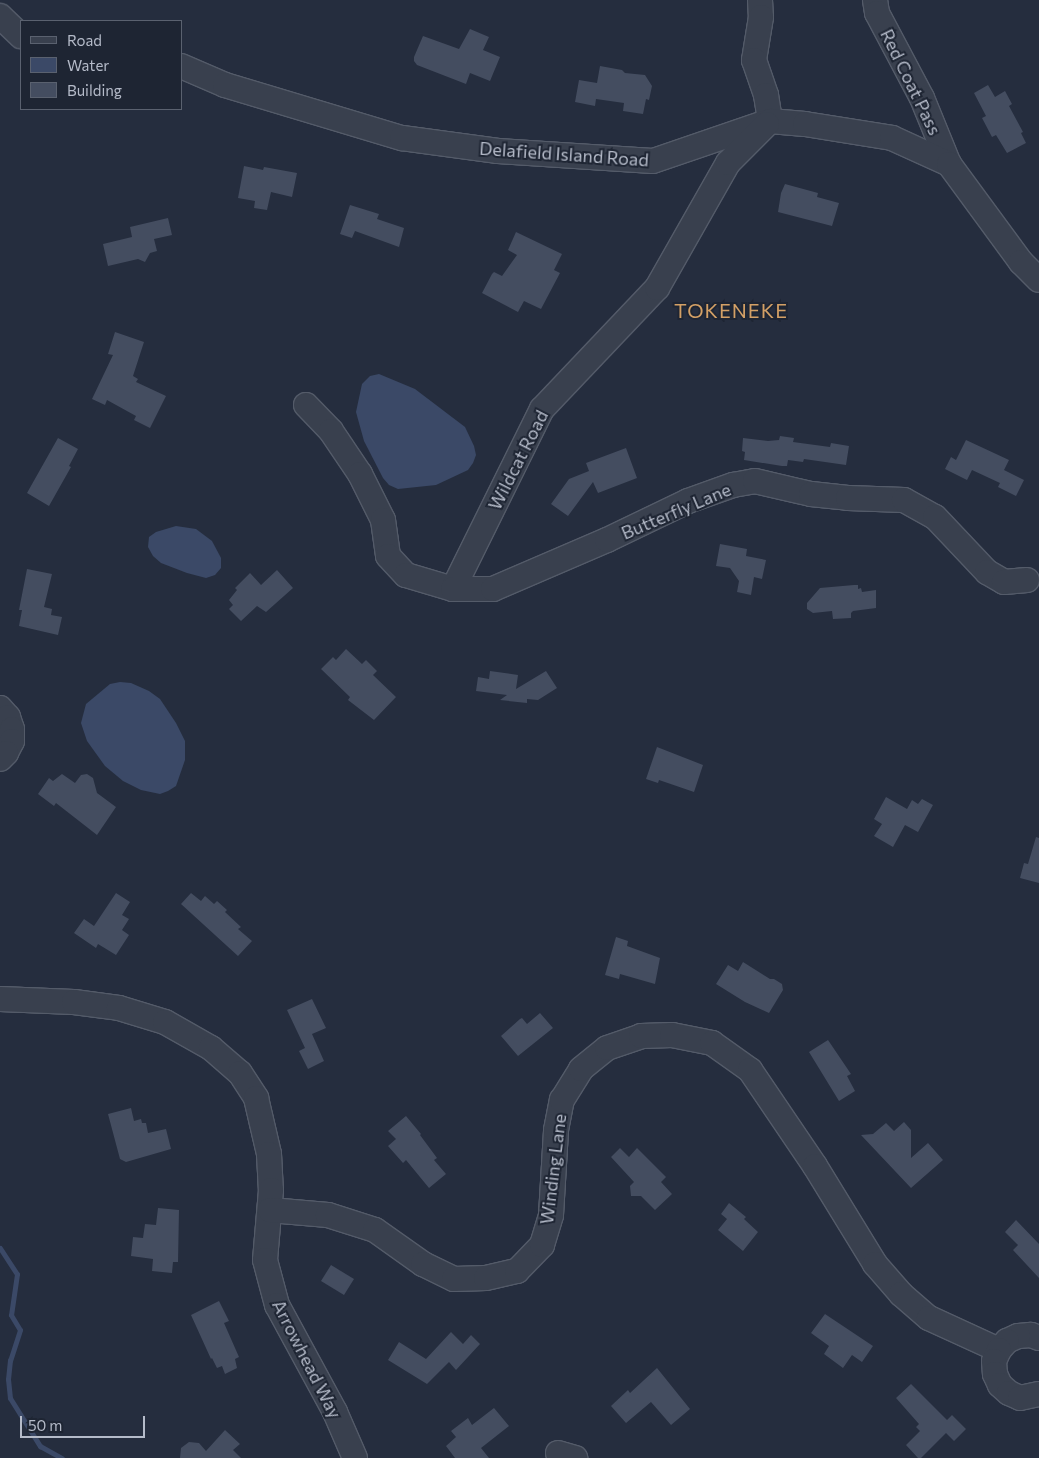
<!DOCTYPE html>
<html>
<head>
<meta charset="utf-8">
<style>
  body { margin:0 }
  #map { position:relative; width:1039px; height:1458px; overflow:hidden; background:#252d3e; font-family:Commissioner,sans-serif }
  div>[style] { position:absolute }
  .water>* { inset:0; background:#3b4967 }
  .stream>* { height:5px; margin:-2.5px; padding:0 2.5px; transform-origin:2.5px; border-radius:2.5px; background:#3b4967 }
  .building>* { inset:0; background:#444d60 }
  .roads { filter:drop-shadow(1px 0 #545b69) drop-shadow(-1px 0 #545b69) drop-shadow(0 1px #545b69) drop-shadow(0 -1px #545b69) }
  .minor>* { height:24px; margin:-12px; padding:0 12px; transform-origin:12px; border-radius:12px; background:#39404e }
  span { translate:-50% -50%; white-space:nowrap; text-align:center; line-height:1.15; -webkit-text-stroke:4px #1e2533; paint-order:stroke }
  .street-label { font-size:18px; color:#b5bbc9 }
  .quarter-label { font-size:20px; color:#d3a066; letter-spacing:1px }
  .legend { position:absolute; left:20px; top:20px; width:162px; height:90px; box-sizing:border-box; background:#1e2533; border:1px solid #5a616f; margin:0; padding:6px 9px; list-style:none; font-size:15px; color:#b5bbc9 }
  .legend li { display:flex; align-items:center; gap:10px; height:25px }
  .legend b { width:25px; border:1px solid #5a616f }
  .scale { position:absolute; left:20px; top:1416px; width:125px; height:22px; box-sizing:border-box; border:2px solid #b5bbc9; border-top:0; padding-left:6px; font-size:15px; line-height:18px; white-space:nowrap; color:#b5bbc9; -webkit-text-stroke:4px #1e2533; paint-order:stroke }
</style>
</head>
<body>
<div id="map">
  <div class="water">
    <i style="clip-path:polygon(379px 374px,415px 389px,465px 427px,474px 446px,476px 455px,473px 463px,468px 470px,436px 485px,398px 489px,389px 485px,383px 478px,364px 441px,356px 412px,362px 384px,370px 376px)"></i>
    <i style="clip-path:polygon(176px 526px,196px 529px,212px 541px,221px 558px,221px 568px,215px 575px,206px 578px,187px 573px,161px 563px,153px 556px,148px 547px,149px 537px,156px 532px)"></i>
    <i style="clip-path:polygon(120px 682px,131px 683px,149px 691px,160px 699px,176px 723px,185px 741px,185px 760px,176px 786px,168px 791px,160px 794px,141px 790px,123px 781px,105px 766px,87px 741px,81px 723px,86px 704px,110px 684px)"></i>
  </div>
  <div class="stream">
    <i style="left:0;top:1248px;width:31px;rotate:57deg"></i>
    <i style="left:17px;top:1274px;width:41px;rotate:98.3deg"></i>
    <i style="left:11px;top:1315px;width:17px;rotate:59deg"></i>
    <i style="left:20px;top:1330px;width:32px;rotate:108deg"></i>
    <i style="left:10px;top:1360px;width:19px;rotate:96deg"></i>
    <i style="left:8px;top:1379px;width:19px;rotate:84deg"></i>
    <i style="left:10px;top:1398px;width:57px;rotate:58deg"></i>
    <i style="left:40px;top:1446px;width:25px;rotate:29deg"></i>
  </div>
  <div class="building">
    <i style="clip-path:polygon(470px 29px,489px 37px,483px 50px,500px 57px,490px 81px,470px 73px,466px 84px,417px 65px,414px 61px,414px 57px,423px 36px,459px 49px)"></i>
    <i style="clip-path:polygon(600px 66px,622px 70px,625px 73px,645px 75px,652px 86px,649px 100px,646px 99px,643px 114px,623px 111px,624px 103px,596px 99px,595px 106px,575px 102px,579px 80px,597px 83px)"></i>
    <i style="clip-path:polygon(988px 85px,995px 97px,1005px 91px,1012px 104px,1009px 106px,1023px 132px,1021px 133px,1026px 143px,1007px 153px,996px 135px,992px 137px,982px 118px,986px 116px,974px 93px)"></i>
    <i style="clip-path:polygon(244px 166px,263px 170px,264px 167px,297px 173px,292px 197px,271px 192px,267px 210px,254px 208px,255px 201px,238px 198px)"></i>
    <i style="clip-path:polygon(785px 184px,818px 193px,817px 197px,839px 203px,832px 226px,778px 212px,781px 193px)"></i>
    <i style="clip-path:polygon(350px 205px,379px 214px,377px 219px,404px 228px,399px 247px,355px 231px,352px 238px,340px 234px)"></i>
    <i style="clip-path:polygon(168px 218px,172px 235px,154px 239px,157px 251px,150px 253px,145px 262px,138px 259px,108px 266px,103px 244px,132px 237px,130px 227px)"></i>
    <i style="clip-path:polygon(516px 232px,562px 254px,554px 270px,560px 273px,541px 309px,524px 301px,518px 312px,482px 293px,492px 274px,494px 272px,502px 276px,517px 255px,508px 250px)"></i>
    <i style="clip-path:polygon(115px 332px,144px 342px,133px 376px,138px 379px,136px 382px,166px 396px,150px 428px,134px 420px,136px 416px,107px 400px,105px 405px,92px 399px,113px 355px,108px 354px)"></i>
    <i style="clip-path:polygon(780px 436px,794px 438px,793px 442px,830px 447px,831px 443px,849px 446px,846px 465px,804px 459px,803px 462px,788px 460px,787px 466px,782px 466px,744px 460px,745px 452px,742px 451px,743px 438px,768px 441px,779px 440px)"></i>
    <i style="clip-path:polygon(58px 438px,78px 449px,69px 466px,71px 467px,49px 506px,27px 493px)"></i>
    <i style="clip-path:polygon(966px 440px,1009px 460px,1004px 470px,1024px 480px,1016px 496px,998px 487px,1000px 483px,972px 470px,967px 480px,945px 469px,951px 457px,956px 460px)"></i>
    <i style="clip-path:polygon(626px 448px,637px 478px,598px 493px,593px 482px,568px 516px,551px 504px,569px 479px,589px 471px,586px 463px)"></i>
    <i style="clip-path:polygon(720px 544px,747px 549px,746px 556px,766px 560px,762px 579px,754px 577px,751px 595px,737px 592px,739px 581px,730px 568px,716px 566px)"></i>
    <i style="clip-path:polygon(27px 569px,52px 574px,44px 607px,52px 609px,51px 615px,62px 617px,58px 635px,19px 626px,22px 610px,19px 610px)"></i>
    <i style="clip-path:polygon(277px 570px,293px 588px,266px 612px,257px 606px,241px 621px,229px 609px,233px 605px,229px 600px,237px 590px,235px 588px,250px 573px,261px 585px)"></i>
    <i style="clip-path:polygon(854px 585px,858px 585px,858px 589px,861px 588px,862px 592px,876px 590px,876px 608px,853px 611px,851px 613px,851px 618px,833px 619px,832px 611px,813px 613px,807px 609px,807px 603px,820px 588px)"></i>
    <i style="clip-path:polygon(346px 649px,362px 664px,366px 660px,377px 671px,373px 675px,396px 697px,374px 720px,348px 700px,350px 697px,321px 669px,333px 657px,336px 660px)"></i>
    <i style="clip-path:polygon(490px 671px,518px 675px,516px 689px,546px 671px,557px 688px,538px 700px,527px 699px,527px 703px,500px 700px,507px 695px,476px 691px,478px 677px,489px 679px)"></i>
    <i style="clip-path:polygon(657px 747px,703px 765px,694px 792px,659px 780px,658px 783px,646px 779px)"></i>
    <i style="clip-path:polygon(62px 774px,75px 783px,81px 775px,87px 774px,93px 778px,97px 793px,116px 807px,97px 835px,56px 803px,54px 806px,38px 794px,49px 778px,53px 781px)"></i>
    <i style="clip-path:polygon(886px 797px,907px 809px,912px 800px,918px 804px,922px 799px,933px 805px,918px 832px,905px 825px,893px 847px,874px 836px,882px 824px,874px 819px)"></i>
    <i style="clip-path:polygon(1036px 837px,1039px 838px,1039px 883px,1020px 878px,1024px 863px,1028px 864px)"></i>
    <i style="clip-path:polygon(116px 893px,130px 902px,122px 915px,129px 919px,122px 930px,129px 935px,116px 955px,98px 944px,96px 948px,74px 933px,84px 919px,94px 926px)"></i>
    <i style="clip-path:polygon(191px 893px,201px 901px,205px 896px,214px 904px,217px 901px,227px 910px,225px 912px,241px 927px,238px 929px,252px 941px,238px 956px,181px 904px)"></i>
    <i style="clip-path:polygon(616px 937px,628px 941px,627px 946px,660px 958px,655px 984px,620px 974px,619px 979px,605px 975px)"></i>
    <i style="clip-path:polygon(743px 962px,770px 979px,774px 979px,782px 984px,783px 990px,769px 1013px,745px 1002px,716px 984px,728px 965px,738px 971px)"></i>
    <i style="clip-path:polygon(312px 999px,326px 1028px,312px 1034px,324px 1061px,308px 1069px,299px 1051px,305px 1048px,287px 1010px)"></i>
    <i style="clip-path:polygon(540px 1013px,553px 1028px,518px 1056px,501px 1036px,520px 1019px,522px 1018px,527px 1024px)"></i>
    <i style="clip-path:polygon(828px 1040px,851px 1074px,847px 1076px,855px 1091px,839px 1101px,809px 1052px)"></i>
    <i style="clip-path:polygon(131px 1108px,134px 1121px,141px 1119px,142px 1123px,146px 1123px,148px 1133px,166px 1129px,171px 1149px,126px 1162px,120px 1159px,108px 1114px)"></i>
    <i style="clip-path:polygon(406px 1116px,421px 1134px,420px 1135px,437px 1158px,434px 1160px,446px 1174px,429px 1188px,406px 1160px,403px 1163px,388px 1146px,396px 1139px,388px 1131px)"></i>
    <i style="clip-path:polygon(904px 1122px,911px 1130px,911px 1158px,928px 1143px,943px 1160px,911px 1188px,861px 1135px,873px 1134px,886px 1123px,894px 1131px)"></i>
    <i style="clip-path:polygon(620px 1148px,629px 1157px,637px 1148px,666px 1177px,661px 1182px,672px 1194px,655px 1210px,641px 1196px,631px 1196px,630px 1186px,634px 1182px,611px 1157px)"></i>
    <i style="clip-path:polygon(729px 1203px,746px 1217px,744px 1219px,758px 1232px,743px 1251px,718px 1230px,727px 1219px,721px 1214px)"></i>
    <i style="clip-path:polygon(158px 1208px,179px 1210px,178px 1262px,173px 1262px,172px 1273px,152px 1271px,153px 1259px,131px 1256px,133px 1237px,143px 1238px,145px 1224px,156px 1225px)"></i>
    <i style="clip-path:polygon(1016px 1220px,1039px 1244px,1039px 1278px,1013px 1250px,1018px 1245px,1005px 1232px)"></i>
    <i style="clip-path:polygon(331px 1265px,354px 1279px,344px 1295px,321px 1281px)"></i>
    <i style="clip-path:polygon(219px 1301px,229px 1321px,224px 1323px,239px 1357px,235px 1359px,237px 1368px,225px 1374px,222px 1366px,217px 1368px,212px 1358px,211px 1359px,191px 1315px)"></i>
    <i style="clip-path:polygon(825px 1314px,873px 1346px,862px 1362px,852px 1355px,843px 1368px,824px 1354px,829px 1346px,811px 1333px)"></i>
    <i style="clip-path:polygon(451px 1332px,463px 1344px,471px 1335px,480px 1344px,456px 1370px,449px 1362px,427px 1384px,388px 1360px,399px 1342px,426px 1359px)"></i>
    <i style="clip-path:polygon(657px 1368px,690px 1409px,671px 1425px,651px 1402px,626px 1423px,611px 1406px,628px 1390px,630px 1393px)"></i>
    <i style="clip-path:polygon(911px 1384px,947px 1420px,952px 1415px,966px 1429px,954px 1441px,946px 1433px,921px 1458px,918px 1458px,906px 1445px,920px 1431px,916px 1427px,919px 1424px,896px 1398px)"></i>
    <i style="clip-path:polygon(494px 1408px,509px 1426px,481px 1448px,489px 1458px,455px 1458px,446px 1446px,456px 1437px,451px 1431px,468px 1418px,472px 1425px)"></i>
    <i style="clip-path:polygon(225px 1430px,240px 1444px,233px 1450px,241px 1458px,180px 1458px,181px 1448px,189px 1442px,199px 1443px,206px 1451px)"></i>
  </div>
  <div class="roads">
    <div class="minor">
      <i style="left:760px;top:0;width:17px;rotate:87deg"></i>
      <i style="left:761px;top:17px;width:44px;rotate:99.2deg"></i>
      <i style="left:754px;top:60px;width:37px;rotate:71deg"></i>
      <i style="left:766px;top:95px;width:26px;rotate:81deg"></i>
      <i style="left:875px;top:0;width:13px;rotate:81deg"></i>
      <i style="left:877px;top:13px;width:96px;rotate:62.1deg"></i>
      <i style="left:922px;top:98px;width:71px;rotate:67.8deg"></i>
      <i style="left:0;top:16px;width:29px;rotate:44deg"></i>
      <i style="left:181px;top:66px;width:48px;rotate:23.4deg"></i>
      <i style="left:225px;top:85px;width:185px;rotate:16.7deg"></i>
      <i style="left:402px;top:138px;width:97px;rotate:7.7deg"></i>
      <i style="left:498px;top:151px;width:155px;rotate:3.7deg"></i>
      <i style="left:653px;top:161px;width:124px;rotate:-18.9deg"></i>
      <i style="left:770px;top:121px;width:35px;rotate:5deg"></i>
      <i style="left:805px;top:124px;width:88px;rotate:9.1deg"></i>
      <i style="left:892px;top:138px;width:63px;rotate:24.5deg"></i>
      <i style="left:949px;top:164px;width:122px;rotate:53.7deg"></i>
      <i style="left:1021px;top:262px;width:25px;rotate:45deg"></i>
      <i style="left:306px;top:405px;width:36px;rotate:46deg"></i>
      <i style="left:331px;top:431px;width:52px;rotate:56deg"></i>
      <i style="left:360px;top:474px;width:51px;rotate:63.4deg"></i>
      <i style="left:383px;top:520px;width:36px;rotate:82deg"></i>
      <i style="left:388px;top:556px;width:26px;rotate:47deg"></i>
      <i style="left:406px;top:575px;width:49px;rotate:16.6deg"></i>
      <i style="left:453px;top:589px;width:201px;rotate:-63.7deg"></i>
      <i style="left:542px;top:409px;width:167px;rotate:-46.5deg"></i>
      <i style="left:657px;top:288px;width:144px;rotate:-60.4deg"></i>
      <i style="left:728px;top:163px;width:55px;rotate:-45deg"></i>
      <i style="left:453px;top:589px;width:40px"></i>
      <i style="left:493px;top:589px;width:124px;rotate:-23.3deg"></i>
      <i style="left:607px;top:540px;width:90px;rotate:-25.7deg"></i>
      <i style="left:688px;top:501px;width:48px;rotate:-19.6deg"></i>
      <i style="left:733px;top:485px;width:22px;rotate:-10deg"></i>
      <i style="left:755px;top:481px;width:57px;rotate:13.1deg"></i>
      <i style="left:811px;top:494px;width:37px;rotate:6deg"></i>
      <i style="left:848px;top:498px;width:56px;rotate:2deg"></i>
      <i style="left:904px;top:500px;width:35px;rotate:29deg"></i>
      <i style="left:935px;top:517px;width:76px;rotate:46.6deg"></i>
      <i style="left:987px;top:572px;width:20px;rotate:30deg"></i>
      <i style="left:1004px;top:582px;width:23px;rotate:-5deg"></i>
      <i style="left:0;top:708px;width:12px;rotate:48deg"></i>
      <i style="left:8px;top:717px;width:13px;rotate:72deg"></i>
      <i style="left:12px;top:729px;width:12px;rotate:90deg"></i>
      <i style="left:12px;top:741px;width:13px;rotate:117deg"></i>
      <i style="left:6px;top:753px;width:8px;rotate:135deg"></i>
      <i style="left:0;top:999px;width:74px;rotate:2.3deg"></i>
      <i style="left:74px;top:1002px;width:45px;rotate:7.6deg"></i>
      <i style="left:119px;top:1008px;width:48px;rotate:16.9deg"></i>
      <i style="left:165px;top:1022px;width:53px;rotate:29.5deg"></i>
      <i style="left:211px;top:1048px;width:38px;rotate:41deg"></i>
      <i style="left:240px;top:1073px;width:30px;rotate:57deg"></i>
      <i style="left:256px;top:1098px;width:57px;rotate:76.9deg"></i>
      <i style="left:269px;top:1154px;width:36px;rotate:87deg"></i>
      <i style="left:271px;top:1190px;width:70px;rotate:94.9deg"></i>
      <i style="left:265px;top:1260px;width:47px;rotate:75.1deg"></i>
      <i style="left:277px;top:1305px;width:122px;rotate:61.5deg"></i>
      <i style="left:335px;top:1412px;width:50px;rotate:66.5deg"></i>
      <i style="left:270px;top:1210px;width:58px;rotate:4.9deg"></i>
      <i style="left:328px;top:1215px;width:49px;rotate:17.7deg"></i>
      <i style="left:375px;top:1230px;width:59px;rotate:35.3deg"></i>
      <i style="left:423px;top:1264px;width:34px;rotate:26deg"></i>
      <i style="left:454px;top:1279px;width:32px;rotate:-2deg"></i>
      <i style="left:486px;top:1278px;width:32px;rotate:-13deg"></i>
      <i style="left:517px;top:1271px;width:36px;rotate:-46deg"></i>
      <i style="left:542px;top:1245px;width:31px;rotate:-73deg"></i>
      <i style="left:551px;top:1215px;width:85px;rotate:-86.6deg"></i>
      <i style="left:556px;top:1130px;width:31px;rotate:-79deg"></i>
      <i style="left:562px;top:1100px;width:36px;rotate:-58deg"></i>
      <i style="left:581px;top:1069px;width:33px;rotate:-39deg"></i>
      <i style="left:607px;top:1048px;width:36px;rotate:-19deg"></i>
      <i style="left:641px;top:1036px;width:31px;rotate:-2deg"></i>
      <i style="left:672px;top:1035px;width:41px;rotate:11.3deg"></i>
      <i style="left:712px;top:1043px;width:47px;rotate:35.4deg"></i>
      <i style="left:750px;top:1070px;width:116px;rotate:55.9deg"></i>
      <i style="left:815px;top:1166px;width:115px;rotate:58.5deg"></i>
      <i style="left:875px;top:1264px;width:40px;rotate:49deg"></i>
      <i style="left:901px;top:1294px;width:37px;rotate:41deg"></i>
      <i style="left:929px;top:1318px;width:77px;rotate:24.6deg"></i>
      <i style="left:1039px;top:1338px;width:9px;rotate:-159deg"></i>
      <i style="left:1031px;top:1335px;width:13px;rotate:176deg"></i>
      <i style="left:1018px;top:1336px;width:12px;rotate:156deg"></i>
      <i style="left:1007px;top:1341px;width:12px;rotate:132deg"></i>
      <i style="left:999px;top:1350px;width:12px;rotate:114deg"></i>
      <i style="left:994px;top:1361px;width:13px;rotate:86deg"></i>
      <i style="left:995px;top:1374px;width:12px;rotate:66deg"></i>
      <i style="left:1000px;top:1385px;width:12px;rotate:42deg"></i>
      <i style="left:1009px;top:1393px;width:12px;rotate:24deg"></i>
      <i style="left:1020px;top:1398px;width:19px;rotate:-12deg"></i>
      <i style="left:558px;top:1453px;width:18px;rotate:16deg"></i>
    </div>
  </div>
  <div class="street-label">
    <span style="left:911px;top:82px;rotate:64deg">Red Coat Pass</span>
    <span style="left:564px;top:154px;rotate:4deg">Delafield Island Road</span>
    <span style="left:518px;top:460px;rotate:-63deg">Wildcat Road</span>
    <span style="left:676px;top:511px;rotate:-23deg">Butterfly Lane</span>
    <span style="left:553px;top:1169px;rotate:-83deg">Winding Lane</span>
    <span style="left:307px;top:1359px;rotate:63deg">Arrowhead Way</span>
  </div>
  <div class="quarter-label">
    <span style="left:731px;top:310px">TOKENEKE</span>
  </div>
  <ul class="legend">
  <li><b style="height:6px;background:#39404e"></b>Road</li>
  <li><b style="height:14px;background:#3b4967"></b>Water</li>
  <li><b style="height:14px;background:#444d60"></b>Building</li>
  </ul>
  <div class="scale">50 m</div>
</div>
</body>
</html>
